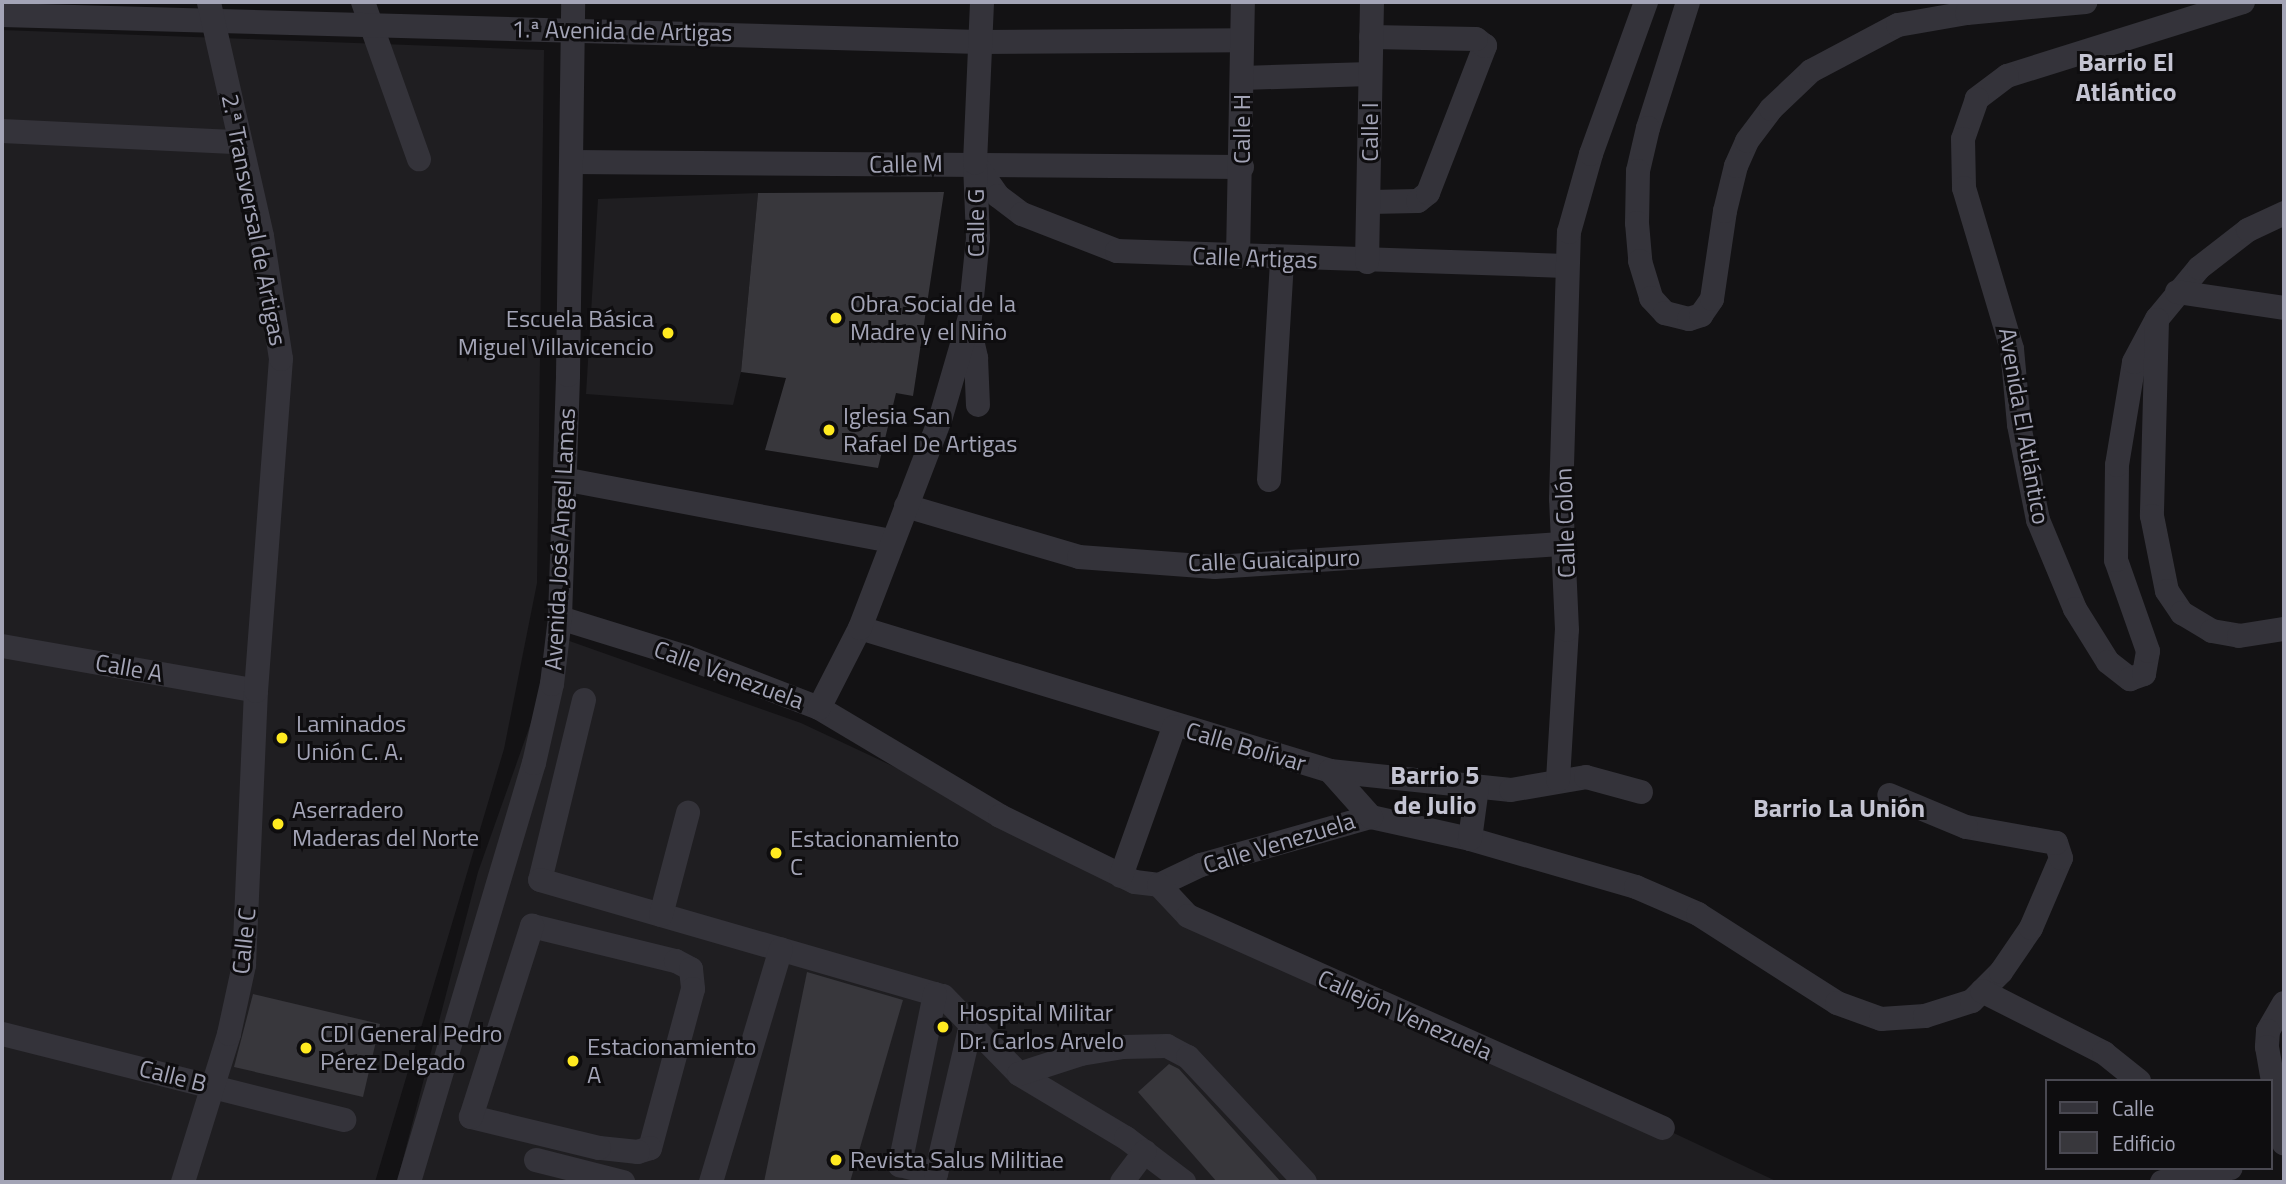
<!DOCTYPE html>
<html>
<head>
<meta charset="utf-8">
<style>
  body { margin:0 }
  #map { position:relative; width:2286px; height:1184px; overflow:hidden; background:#131214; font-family:"Titillium Web",sans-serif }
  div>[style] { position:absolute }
  .built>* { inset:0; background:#1f1e21 }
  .building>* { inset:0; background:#38373c }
  .minor>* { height:24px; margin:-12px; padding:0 12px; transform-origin:12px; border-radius:12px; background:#34333a }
  .dots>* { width:19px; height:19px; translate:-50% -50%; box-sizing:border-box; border:4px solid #0e0d0f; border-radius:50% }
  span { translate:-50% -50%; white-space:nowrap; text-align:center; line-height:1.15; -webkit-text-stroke:6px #0e0d0f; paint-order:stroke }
  .street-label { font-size:24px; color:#a3a4b6 }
  .poi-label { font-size:24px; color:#a3a4b6 }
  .left { translate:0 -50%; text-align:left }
  .right { translate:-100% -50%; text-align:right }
  .neighbourhood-label { font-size:26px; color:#c4c4d2; font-weight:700 }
  .frame { position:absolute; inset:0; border:4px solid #a3a4b6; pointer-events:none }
  .legend { position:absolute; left:2045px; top:1079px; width:228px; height:91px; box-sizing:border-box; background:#0e0d0f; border:2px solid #4a4952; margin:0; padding:9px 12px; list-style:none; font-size:21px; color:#a3a4b6 }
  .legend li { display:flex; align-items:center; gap:14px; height:35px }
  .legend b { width:35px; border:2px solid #4a4952 }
</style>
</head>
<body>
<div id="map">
  <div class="built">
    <i style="clip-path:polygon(2px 30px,544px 50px,537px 583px,504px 749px,375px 1182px,2px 1182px)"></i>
    <i style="clip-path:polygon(758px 193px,741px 372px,733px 405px,586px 394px,598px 199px)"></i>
    <i style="clip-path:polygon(561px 638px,801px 723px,1778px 1182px,397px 1182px,478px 872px)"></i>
  </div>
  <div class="building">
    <i style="clip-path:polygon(944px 192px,913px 396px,896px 393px,878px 468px,765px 450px,786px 378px,741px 372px,758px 193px)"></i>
    <i style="clip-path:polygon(807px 972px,903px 1000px,850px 1182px,764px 1182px)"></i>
    <i style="clip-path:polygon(253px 994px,380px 1024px,363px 1097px,234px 1067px)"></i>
    <i style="clip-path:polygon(1169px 1064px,1179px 1069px,1281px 1182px,1217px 1182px,1138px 1092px)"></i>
  </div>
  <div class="minor">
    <i style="left:363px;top:2px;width:167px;rotate:70.4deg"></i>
    <i style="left:1688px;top:2px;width:132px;rotate:107.6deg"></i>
    <i style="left:1648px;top:128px;width:44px;rotate:103.1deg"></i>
    <i style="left:1638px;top:171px;width:52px;rotate:91.1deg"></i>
    <i style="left:1637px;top:223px;width:38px;rotate:85deg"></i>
    <i style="left:1640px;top:261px;width:39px;rotate:73deg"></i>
    <i style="left:1651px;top:298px;width:21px;rotate:47deg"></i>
    <i style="left:1665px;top:313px;width:25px;rotate:14deg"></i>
    <i style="left:1689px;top:319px;width:13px;rotate:-18deg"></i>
    <i style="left:1701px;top:315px;width:19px;rotate:-55deg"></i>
    <i style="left:1712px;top:299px;width:89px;rotate:-81.6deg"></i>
    <i style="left:1725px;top:211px;width:46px;rotate:-76.3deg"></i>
    <i style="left:1736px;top:166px;width:27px;rotate:-66deg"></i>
    <i style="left:1747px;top:141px;width:40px;rotate:-53deg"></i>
    <i style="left:1771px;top:109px;width:55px;rotate:-43.5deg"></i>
    <i style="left:1811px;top:71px;width:98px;rotate:-27.9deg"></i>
    <i style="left:1898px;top:25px;width:70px;rotate:-9.9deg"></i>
    <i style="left:1967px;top:13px;width:119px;rotate:-5.3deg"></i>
    <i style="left:2243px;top:2px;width:247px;rotate:162.6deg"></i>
    <i style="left:2007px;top:76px;width:38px;rotate:143deg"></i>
    <i style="left:1977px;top:99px;width:42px;rotate:109.3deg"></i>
    <i style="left:1963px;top:139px;width:49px;rotate:88.8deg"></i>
    <i style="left:1964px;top:188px;width:168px;rotate:73.4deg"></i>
    <i style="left:2012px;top:349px;width:76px;rotate:84.7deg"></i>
    <i style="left:2019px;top:425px;width:97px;rotate:78.7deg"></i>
    <i style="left:2038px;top:520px;width:96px;rotate:67.4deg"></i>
    <i style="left:2075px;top:609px;width:62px;rotate:58.1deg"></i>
    <i style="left:2108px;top:662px;width:28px;rotate:38deg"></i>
    <i style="left:2130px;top:679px;width:15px;rotate:-20deg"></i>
    <i style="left:2144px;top:674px;width:23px;rotate:-80deg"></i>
    <i style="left:2148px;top:651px;width:96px;rotate:-109.4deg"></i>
    <i style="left:2116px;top:560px;width:95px;rotate:-89.4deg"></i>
    <i style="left:2117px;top:465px;width:104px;rotate:-80.6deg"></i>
    <i style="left:2134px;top:362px;width:49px;rotate:-61.9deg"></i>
    <i style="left:2157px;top:319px;width:66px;rotate:-50.5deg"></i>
    <i style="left:2199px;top:268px;width:62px;rotate:-37.8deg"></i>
    <i style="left:2248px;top:230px;width:40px;rotate:-25deg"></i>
    <i style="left:2px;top:15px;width:978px;rotate:1.58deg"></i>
    <i style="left:980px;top:42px;width:262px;rotate:-0.4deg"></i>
    <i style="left:1242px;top:78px;width:128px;rotate:-1.8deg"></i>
    <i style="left:2px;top:131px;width:237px;rotate:2.7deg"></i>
    <i style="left:571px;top:162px;width:671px;rotate:0.43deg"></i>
    <i style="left:975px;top:163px;width:40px;rotate:55.1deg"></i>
    <i style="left:998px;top:196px;width:30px;rotate:37deg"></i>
    <i style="left:1022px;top:214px;width:102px;rotate:21.3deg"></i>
    <i style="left:1117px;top:251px;width:449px;rotate:1.9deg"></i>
    <i style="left:1370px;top:202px;width:48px;rotate:-1.2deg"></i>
    <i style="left:1418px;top:201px;width:13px;rotate:-39deg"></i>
    <i style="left:1428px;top:193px;width:158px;rotate:-68.8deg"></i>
    <i style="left:1485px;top:46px;width:11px;rotate:-142deg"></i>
    <i style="left:1476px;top:39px;width:105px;rotate:-178.9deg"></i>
    <i style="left:1238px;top:257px;width:255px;rotate:-88.9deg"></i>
    <i style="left:1367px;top:262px;width:260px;rotate:-88.9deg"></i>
    <i style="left:2177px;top:292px;width:108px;rotate:8.5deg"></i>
    <i style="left:2157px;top:320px;width:196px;rotate:91.5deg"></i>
    <i style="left:2152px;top:516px;width:76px;rotate:78.7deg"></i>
    <i style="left:2167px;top:591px;width:27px;rotate:56deg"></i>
    <i style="left:2182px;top:613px;width:35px;rotate:31deg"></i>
    <i style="left:2212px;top:631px;width:27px;rotate:10deg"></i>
    <i style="left:2239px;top:636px;width:46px;rotate:-8.8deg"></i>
    <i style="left:969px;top:327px;width:32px;rotate:77deg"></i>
    <i style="left:976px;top:358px;width:47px;rotate:87.6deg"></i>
    <i style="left:563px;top:479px;width:334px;rotate:10.7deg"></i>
    <i style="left:1269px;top:480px;width:222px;rotate:-86.6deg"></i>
    <i style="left:906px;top:506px;width:180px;rotate:16.4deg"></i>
    <i style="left:1079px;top:557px;width:136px;rotate:4.2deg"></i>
    <i style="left:1215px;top:567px;width:350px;rotate:-3.8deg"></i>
    <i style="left:560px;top:618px;width:132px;rotate:17.2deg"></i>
    <i style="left:686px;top:657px;width:142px;rotate:21deg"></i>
    <i style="left:819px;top:708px;width:211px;rotate:30.8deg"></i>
    <i style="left:1000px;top:816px;width:150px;rotate:26.1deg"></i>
    <i style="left:1135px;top:882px;width:24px;rotate:7deg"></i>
    <i style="left:1159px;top:885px;width:47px;rotate:-25.5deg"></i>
    <i style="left:1201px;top:865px;width:177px;rotate:-15.8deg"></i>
    <i style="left:1371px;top:817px;width:101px;rotate:12.5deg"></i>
    <i style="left:1470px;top:839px;width:173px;rotate:16.1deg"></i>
    <i style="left:1636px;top:887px;width:68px;rotate:23.5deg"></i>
    <i style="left:1698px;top:914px;width:165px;rotate:32.6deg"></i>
    <i style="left:1837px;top:1003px;width:47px;rotate:20deg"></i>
    <i style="left:1881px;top:1019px;width:44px;rotate:-3.9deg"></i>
    <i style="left:1925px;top:1016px;width:49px;rotate:-17.7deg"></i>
    <i style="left:1972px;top:1001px;width:41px;rotate:-45deg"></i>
    <i style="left:2001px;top:972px;width:53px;rotate:-55.7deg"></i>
    <i style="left:2031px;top:928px;width:76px;rotate:-66.8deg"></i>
    <i style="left:2061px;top:858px;width:16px;rotate:-108deg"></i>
    <i style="left:2056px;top:843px;width:91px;rotate:-169.9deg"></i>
    <i style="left:1966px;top:827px;width:83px;rotate:-157.4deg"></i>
    <i style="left:860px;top:628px;width:491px;rotate:16.9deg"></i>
    <i style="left:1330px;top:771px;width:182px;rotate:6deg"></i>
    <i style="left:1511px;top:790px;width:76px;rotate:-9.8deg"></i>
    <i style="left:1586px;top:777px;width:57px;rotate:15.3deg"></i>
    <i style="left:2px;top:646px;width:258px;rotate:10deg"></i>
    <i style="left:584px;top:700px;width:185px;rotate:103.7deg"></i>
    <i style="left:540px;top:880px;width:419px;rotate:16.1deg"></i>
    <i style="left:943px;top:996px;width:109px;rotate:45.7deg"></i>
    <i style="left:1019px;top:1074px;width:125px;rotate:30.9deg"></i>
    <i style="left:1126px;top:1138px;width:73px;rotate:37.2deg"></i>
    <i style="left:819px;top:708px;width:90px;rotate:-62.9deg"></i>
    <i style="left:860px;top:628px;width:223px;rotate:-69deg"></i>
    <i style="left:940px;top:420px;width:107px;rotate:-73.8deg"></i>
    <i style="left:970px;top:317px;width:79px;rotate:-84.2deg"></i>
    <i style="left:978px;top:238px;width:75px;rotate:-92.3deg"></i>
    <i style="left:975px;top:163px;width:161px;rotate:-87.5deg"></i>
    <i style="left:1330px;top:771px;width:62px;rotate:48.3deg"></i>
    <i style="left:1558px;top:780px;width:150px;rotate:-86.6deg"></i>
    <i style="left:1567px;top:630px;width:131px;rotate:-92.6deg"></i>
    <i style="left:1561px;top:499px;width:267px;rotate:-88.3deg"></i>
    <i style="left:1569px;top:232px;width:81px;rotate:-74.2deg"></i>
    <i style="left:1591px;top:154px;width:162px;rotate:-70.1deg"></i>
    <i style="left:1470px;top:839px;width:51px;rotate:-82.2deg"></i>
    <i style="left:1121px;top:876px;width:158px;rotate:-70.4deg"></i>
    <i style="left:1159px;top:885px;width:42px;rotate:46.9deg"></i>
    <i style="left:1188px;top:916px;width:520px;rotate:24.05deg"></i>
    <i style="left:661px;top:915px;width:106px;rotate:-75.2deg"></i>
    <i style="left:532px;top:926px;width:148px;rotate:13.7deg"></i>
    <i style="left:676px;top:961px;width:17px;rotate:28deg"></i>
    <i style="left:691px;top:969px;width:20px;rotate:84deg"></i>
    <i style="left:693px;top:989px;width:165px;rotate:105.1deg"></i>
    <i style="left:650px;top:1148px;width:13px;rotate:162deg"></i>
    <i style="left:638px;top:1152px;width:39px;rotate:-174deg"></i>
    <i style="left:599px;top:1148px;width:132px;rotate:-166.4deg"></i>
    <i style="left:471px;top:1117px;width:201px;rotate:-72.3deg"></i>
    <i style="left:1982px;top:991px;width:137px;rotate:26.9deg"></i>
    <i style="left:2104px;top:1053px;width:45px;rotate:38.7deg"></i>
    <i style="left:935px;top:994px;width:175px;rotate:101.6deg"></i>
    <i style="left:900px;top:1165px;width:37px;rotate:14deg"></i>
    <i style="left:936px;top:1174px;width:153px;rotate:-76.8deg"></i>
    <i style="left:2284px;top:1003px;width:32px;rotate:120deg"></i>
    <i style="left:2268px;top:1031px;width:16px;rotate:94deg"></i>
    <i style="left:2267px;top:1047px;width:98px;rotate:80.1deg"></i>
    <i style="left:2px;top:1034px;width:353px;rotate:14.1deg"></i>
    <i style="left:1019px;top:1074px;width:65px;rotate:-17.9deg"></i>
    <i style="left:1081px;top:1054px;width:43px;rotate:-9.5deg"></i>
    <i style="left:1123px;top:1047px;width:44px;rotate:-1.3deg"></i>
    <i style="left:1167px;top:1046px;width:24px;rotate:28deg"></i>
    <i style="left:1188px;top:1057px;width:171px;rotate:46.9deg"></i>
    <i style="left:536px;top:1160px;width:90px;rotate:14.2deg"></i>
    <i style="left:183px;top:1182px;width:155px;rotate:-72.7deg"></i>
    <i style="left:229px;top:1034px;width:71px;rotate:-77.7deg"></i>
    <i style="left:244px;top:965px;width:274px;rotate:-87.5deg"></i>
    <i style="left:256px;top:691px;width:333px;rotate:-85.7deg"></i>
    <i style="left:281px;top:359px;width:124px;rotate:-98.8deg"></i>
    <i style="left:262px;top:236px;width:239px;rotate:-102.8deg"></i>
    <i style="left:409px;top:1182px;width:437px;rotate:-73.4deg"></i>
    <i style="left:534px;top:763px;width:81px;rotate:-77.2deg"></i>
    <i style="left:552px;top:684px;width:66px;rotate:-83.1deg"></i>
    <i style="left:560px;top:618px;width:243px;rotate:-88.1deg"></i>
    <i style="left:568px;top:375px;width:373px;rotate:-89.2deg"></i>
    <i style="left:711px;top:1182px;width:243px;rotate:-73.3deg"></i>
    <i style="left:1122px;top:1182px;width:38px;rotate:-53deg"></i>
    <i style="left:2162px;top:1182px;width:70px;rotate:-11.5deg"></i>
  </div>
  <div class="dots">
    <i style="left:836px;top:318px;background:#ffea20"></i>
    <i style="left:668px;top:333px;background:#ffea20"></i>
    <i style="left:829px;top:430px;background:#ffea20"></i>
    <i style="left:282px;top:738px;background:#ffea20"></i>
    <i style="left:278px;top:824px;background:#ffea20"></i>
    <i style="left:776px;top:853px;background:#ffea20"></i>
    <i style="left:943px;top:1027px;background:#ffea20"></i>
    <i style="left:306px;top:1048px;background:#ffea20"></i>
    <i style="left:573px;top:1061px;background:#ffea20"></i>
    <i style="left:836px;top:1160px;background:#ffea20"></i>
  </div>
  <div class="street-label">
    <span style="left:622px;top:31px;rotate:1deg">1.ª Avenida de Artigas</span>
    <span style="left:1242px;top:129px;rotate:-90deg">Calle H</span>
    <span style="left:1370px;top:132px;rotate:-90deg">Calle I</span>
    <span style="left:906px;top:164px;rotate:-1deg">Calle M</span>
    <span style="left:254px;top:220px;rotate:79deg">2.ª Transversal de Artigas</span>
    <span style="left:976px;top:223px;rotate:-90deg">Calle G</span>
    <span style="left:1255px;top:258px;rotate:2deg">Calle Artigas</span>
    <span style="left:2024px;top:426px;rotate:80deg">Avenida El Atlántico</span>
    <span style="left:1565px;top:523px;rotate:-92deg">Calle Colón</span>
    <span style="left:560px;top:539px;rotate:-87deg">Avenida José Angel Lamas</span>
    <span style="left:1274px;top:560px;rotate:-2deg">Calle Guaicaipuro</span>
    <span style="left:129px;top:668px;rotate:10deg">Calle A</span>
    <span style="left:729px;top:675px;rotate:20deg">Calle Venezuela</span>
    <span style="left:1246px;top:747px;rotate:16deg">Calle Bolívar</span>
    <span style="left:1279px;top:843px;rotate:-17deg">Calle Venezuela</span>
    <span style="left:244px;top:941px;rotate:-84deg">Calle C</span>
    <span style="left:1405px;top:1015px;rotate:24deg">Callejón Venezuela</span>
    <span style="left:173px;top:1076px;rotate:14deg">Calle B</span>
  </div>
  <div class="poi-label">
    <span class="left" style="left:850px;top:318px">Obra Social de la<br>Madre y el Niño</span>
    <span class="right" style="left:654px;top:333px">Escuela Básica<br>Miguel Villavicencio</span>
    <span class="left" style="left:843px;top:430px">Iglesia San<br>Rafael De Artigas</span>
    <span class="left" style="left:296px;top:738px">Laminados<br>Unión C. A.</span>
    <span class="left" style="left:292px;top:824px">Aserradero<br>Maderas del Norte</span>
    <span class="left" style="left:790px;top:853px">Estacionamiento<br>C</span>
    <span class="left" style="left:959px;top:1027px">Hospital Militar<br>Dr. Carlos Arvelo</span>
    <span class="left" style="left:320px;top:1048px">CDI General Pedro<br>Pérez Delgado</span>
    <span class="left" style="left:587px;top:1061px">Estacionamiento<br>A</span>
    <span class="left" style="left:850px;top:1160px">Revista Salus Militiae</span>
  </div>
  <div class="neighbourhood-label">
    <span style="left:2126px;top:77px">Barrio El<br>Atlántico</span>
    <span style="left:1435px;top:790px">Barrio 5<br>de Julio</span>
    <span style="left:1839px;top:808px">Barrio La Unión</span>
  </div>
  <div class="frame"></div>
  <ul class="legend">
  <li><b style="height:9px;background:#34333a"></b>Calle</li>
  <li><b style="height:19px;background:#38373c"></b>Edificio</li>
  </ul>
</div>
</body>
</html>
